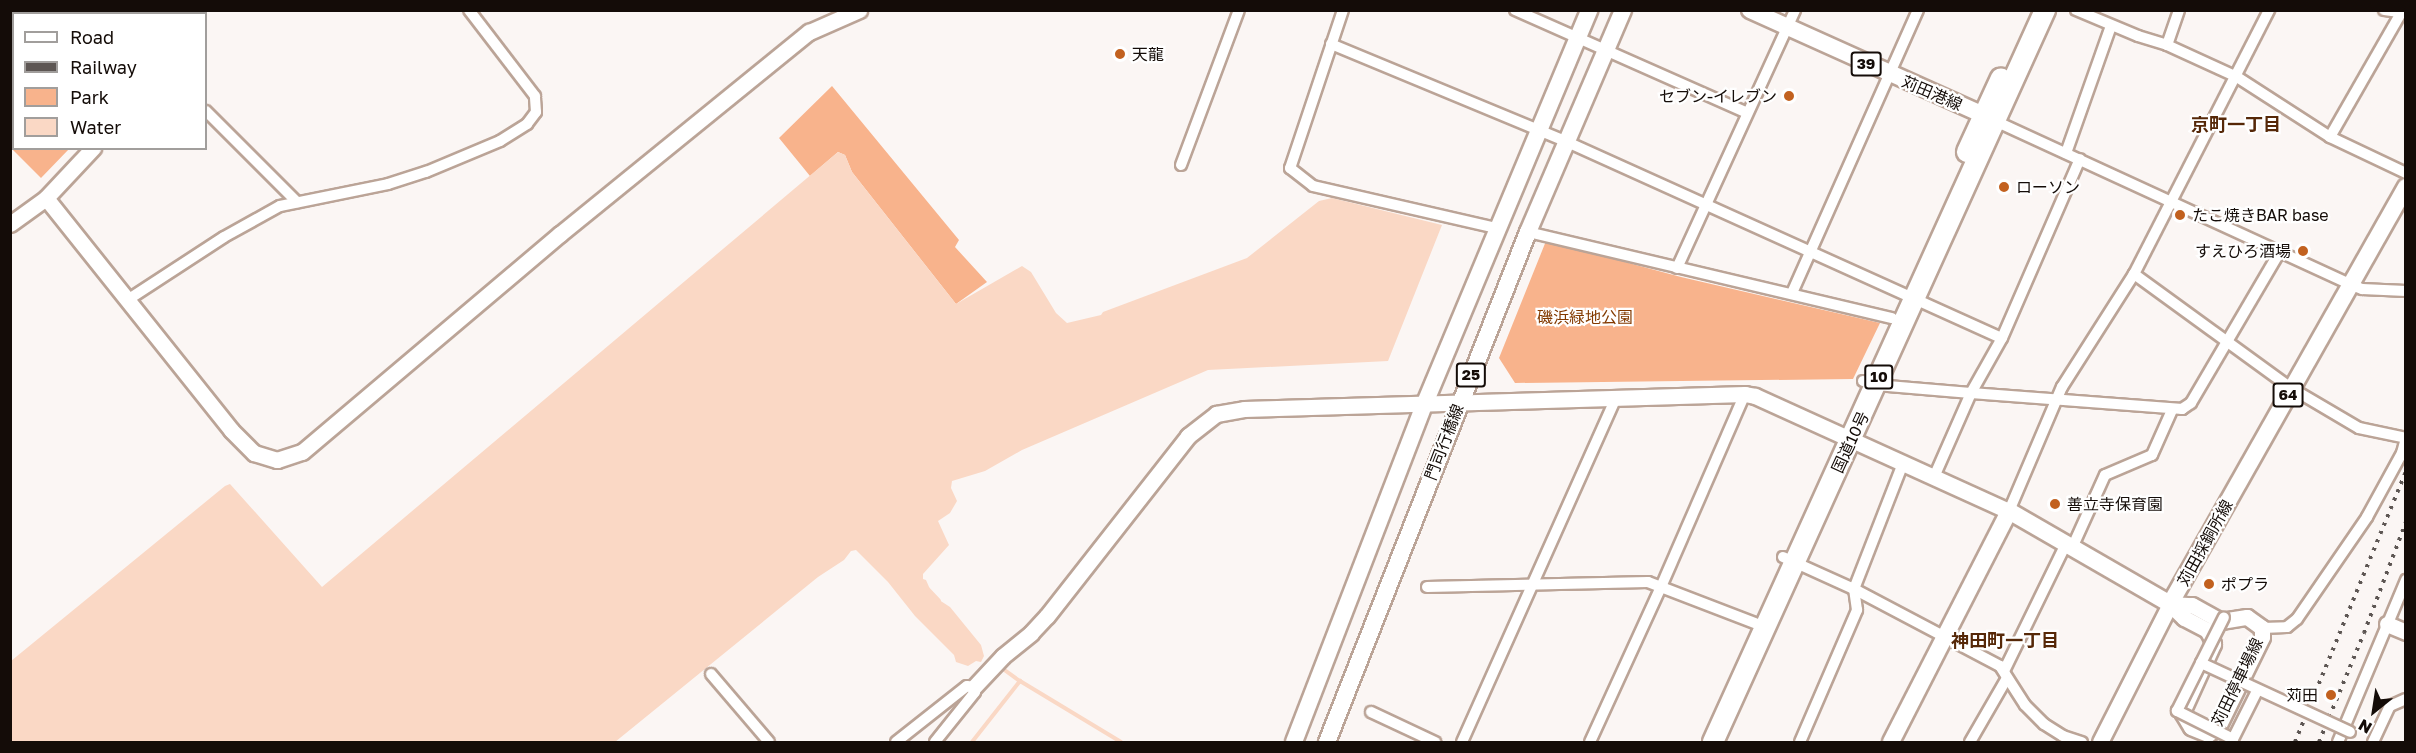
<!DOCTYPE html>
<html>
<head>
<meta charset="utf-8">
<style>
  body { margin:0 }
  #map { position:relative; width:2416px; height:753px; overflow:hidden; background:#fbf6f4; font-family:"Golos Text","Noto Sans JP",sans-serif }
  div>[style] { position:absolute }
  .green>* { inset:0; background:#f8b38c }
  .water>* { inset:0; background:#fad8c5 }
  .stream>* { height:4px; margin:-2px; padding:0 2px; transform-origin:2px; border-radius:2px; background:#fad8c5 }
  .roads { filter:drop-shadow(2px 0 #bba497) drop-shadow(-2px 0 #bba497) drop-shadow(0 2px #bba497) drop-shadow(0 -2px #bba497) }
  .street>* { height:10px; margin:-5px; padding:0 5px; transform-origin:5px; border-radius:5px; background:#fff }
  .secondary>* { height:15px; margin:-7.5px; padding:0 7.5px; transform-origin:7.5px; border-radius:7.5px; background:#fff }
  .primary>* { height:16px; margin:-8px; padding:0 8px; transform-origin:8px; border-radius:8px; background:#fff }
  .highway>* { height:20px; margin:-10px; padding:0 10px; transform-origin:10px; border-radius:10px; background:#fff }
  .rail>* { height:4px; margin-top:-2px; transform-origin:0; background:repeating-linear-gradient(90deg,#5d5653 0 3px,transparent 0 9px) }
  .bridges { filter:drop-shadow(2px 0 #bba497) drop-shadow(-2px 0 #bba497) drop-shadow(0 2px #bba497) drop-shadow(0 -2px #bba497) }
  .street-bridge>* { height:10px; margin:-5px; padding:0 5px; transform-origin:5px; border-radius:5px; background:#fff }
  .dots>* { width:16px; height:16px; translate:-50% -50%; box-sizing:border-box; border:3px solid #fff; border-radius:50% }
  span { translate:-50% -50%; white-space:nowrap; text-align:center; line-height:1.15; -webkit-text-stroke:4.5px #fff; paint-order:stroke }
  .shield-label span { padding:2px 4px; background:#fff; border:2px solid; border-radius:4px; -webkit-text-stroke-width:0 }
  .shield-label { font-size:15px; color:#140c08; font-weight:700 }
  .poi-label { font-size:16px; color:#140c08 }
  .left { translate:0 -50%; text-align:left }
  .right { translate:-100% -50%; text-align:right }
  .street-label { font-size:16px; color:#140c08 }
  .park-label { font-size:16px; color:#833a00 }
  .neighbourhood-label { font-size:18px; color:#562808; font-weight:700 }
  .frame { position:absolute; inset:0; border:12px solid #140c08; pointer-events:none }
  .legend { position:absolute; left:12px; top:12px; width:195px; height:138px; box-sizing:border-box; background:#fff; border:2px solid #a19e9c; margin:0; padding:8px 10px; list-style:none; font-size:18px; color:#140c08 }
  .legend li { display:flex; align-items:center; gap:12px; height:30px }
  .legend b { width:30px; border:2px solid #a19e9c }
  .north { position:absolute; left:2344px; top:681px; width:60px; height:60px; -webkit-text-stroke:4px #fff; paint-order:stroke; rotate:210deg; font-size:16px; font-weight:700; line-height:24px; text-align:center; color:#140c08 }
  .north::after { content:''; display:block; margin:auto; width:21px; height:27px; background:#140c08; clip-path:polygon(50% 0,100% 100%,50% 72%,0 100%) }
</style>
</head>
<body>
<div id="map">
  <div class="green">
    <i style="clip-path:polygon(11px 10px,144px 10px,144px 13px,14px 14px,14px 74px,11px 77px)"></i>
    <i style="clip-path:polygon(832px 86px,959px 240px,955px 247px,987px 282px,956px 304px,852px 172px,845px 155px,838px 152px,810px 176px,779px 138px)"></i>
    <i style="clip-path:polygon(13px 97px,14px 148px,69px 149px,41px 178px,11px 148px,11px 101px)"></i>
    <i style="clip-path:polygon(1546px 241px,1681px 277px,1880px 323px,1853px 379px,1515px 383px,1499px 358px)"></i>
  </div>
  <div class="water">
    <i style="clip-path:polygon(838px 152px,845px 155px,852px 172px,956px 304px,1022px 266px,1031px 272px,1056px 313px,1067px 323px,1101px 315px,1103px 312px,1247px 258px,1319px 201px,1332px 198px,1442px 225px,1388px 361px,1208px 370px,1022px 450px,985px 471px,952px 481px,951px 488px,957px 501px,950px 513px,938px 521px,949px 545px,923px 574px,923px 579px,926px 580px,933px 596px,950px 607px,981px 645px,984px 656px,981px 662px,976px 661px,968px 666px,956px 662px,954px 655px,915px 616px,888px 582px,856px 550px,851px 551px,844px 560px,818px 577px,615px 742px,11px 742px,11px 661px,225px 486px,230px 484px,322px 587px)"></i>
  </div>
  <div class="stream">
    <i style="left:928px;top:589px;width:16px;rotate:47deg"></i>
    <i style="left:999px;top:666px;width:26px;rotate:36deg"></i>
    <i style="left:972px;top:742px;width:78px;rotate:-51.8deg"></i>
    <i style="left:1020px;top:681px;width:118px;rotate:31.1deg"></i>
  </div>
  <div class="roads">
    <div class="street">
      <i style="left:1343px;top:10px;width:167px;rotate:108.5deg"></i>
      <i style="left:1290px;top:168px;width:29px;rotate:38deg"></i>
      <i style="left:1313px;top:186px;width:189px;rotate:12.9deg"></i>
      <i style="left:1515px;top:10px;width:254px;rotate:23.9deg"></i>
      <i style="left:2076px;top:10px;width:67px;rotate:22.8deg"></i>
      <i style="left:2138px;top:36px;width:30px;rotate:17deg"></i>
      <i style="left:2167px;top:45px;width:77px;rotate:24.6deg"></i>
      <i style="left:2237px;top:77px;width:111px;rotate:32.8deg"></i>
      <i style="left:2330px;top:137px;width:84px;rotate:25.3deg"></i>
      <i style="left:2384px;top:10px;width:21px;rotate:8deg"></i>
      <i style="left:1331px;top:44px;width:253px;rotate:22.5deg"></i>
      <i style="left:1565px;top:141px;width:479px;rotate:24.3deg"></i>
      <i style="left:2167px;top:45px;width:37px;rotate:-71deg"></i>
      <i style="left:206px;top:111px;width:129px;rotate:45deg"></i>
      <i style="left:1993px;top:120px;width:395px;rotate:24.7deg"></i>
      <i style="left:2352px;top:285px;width:11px;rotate:22deg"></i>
      <i style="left:2362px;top:289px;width:44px;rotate:2.6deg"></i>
      <i style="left:2330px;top:137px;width:143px;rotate:-60.2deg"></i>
      <i style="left:2066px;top:153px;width:135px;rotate:-70.5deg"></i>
      <i style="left:1181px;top:165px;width:165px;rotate:-69.5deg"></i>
      <i style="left:1528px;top:232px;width:374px;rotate:13.3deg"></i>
      <i style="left:1677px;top:268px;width:284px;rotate:-65.4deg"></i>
      <i style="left:2134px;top:274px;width:194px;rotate:36deg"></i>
      <i style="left:2291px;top:388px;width:79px;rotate:30.5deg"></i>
      <i style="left:2359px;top:428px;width:48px;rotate:12deg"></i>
      <i style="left:1792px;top:293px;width:310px;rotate:-66deg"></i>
      <i style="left:129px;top:299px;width:113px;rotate:-33.1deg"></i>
      <i style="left:224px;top:237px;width:64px;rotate:-29deg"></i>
      <i style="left:280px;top:206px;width:110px;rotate:-11.5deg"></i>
      <i style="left:388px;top:184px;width:40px;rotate:-18deg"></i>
      <i style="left:426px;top:172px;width:80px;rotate:-22.7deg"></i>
      <i style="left:500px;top:141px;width:32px;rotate:-32deg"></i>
      <i style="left:527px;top:124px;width:15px;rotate:-53deg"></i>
      <i style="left:536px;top:112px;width:16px;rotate:-94deg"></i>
      <i style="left:535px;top:96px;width:108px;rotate:-127.5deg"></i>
      <i style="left:1863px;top:381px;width:14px;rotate:17deg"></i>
      <i style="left:1876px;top:385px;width:95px;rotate:4.8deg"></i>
      <i style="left:1971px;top:393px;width:212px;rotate:4.3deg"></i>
      <i style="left:2182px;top:409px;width:11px;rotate:-34deg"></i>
      <i style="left:2191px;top:403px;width:176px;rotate:-59.6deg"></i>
      <i style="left:1934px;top:477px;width:92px;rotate:-66.2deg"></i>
      <i style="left:1971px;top:393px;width:63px;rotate:-60.6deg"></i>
      <i style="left:2002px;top:338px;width:195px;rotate:-66.5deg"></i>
      <i style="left:2009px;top:511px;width:135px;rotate:-66.9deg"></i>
      <i style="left:2062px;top:387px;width:134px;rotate:-57.5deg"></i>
      <i style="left:2134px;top:274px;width:297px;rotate:-62.9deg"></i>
      <i style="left:2072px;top:548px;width:80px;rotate:-65.7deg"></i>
      <i style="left:2105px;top:475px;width:51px;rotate:-23.1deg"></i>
      <i style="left:2152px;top:455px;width:49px;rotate:-66deg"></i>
      <i style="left:1783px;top:557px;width:78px;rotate:24.3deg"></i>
      <i style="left:1854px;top:589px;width:165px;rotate:27.8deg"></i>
      <i style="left:2000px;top:666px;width:46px;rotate:57.3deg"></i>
      <i style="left:2025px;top:705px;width:27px;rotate:45deg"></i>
      <i style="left:2044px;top:724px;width:22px;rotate:32deg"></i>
      <i style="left:2063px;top:736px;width:20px;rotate:18deg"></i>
      <i style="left:1427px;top:587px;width:221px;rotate:-1.3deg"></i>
      <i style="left:1648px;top:582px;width:115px;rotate:21deg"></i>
      <i style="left:2262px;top:628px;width:25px;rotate:-2deg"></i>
      <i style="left:2287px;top:627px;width:13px;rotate:-39deg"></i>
      <i style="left:2297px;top:619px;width:124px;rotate:-55.5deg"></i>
      <i style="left:2367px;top:517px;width:73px;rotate:-61.3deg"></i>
      <i style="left:2402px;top:453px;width:16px;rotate:-75deg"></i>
      <i style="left:2004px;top:671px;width:141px;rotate:-64deg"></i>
      <i style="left:711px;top:674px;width:89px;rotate:49.5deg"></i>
      <i style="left:1371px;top:712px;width:71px;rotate:25.1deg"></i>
      <i style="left:896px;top:742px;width:90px;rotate:-38.3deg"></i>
      <i style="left:967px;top:686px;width:7px;rotate:8deg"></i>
      <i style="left:974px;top:687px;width:5px;rotate:79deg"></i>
      <i style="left:975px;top:692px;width:64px;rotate:128.7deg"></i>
      <i style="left:1462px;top:742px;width:378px;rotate:-65.9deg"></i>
      <i style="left:1590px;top:742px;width:170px;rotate:-65.4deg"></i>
      <i style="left:1661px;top:587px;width:210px;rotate:-66.5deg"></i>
      <i style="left:1800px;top:742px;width:144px;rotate:-66.6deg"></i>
      <i style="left:1857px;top:610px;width:21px;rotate:-98deg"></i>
      <i style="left:1854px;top:589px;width:135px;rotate:-68.7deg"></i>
      <i style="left:1970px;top:742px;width:74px;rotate:-60deg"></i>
      <i style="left:2338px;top:742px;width:176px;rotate:-67.2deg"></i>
      <i style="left:2373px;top:742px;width:40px;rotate:-65deg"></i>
      <i style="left:2390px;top:706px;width:17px;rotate:-24deg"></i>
    </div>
    <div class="secondary">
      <i style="left:161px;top:10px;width:4px;rotate:90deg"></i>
      <i style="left:46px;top:198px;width:297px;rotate:51.4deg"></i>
      <i style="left:231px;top:430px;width:33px;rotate:45deg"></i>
      <i style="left:254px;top:453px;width:24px;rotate:17deg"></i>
      <i style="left:277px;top:460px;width:26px;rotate:-18deg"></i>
      <i style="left:302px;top:452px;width:338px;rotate:-40.2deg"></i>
      <i style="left:560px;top:234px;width:321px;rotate:-39.1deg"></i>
      <i style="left:809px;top:32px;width:55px;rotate:-23.7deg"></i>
      <i style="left:10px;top:224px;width:44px;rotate:-35.8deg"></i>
      <i style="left:46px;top:198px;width:69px;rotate:-46.8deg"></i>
      <i style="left:2170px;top:604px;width:22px;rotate:3deg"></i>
      <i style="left:2192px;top:605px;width:33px;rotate:29deg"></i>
      <i style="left:2221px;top:621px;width:26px;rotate:-9deg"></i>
      <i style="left:2247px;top:617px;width:19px;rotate:36deg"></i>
      <i style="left:2262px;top:628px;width:9px;rotate:90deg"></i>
      <i style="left:2262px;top:637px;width:100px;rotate:116.1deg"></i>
      <i style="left:2218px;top:727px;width:12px;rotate:145deg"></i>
      <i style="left:2208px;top:734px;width:18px;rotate:-158deg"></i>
      <i style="left:2191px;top:727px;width:17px;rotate:-121deg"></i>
      <i style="left:2182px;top:712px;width:75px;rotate:-65.5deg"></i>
      <i style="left:2213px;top:644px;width:7px;rotate:-106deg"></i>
      <i style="left:2211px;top:637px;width:8px;rotate:-120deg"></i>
      <i style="left:2207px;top:630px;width:26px;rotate:-152deg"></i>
      <i style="left:2184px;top:618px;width:20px;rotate:-135deg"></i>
      <i style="left:2387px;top:624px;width:21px;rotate:23deg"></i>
      <i style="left:974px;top:687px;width:42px;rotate:-46.9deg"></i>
      <i style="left:1003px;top:656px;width:36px;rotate:-39deg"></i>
      <i style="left:1031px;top:633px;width:23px;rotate:-47deg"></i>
      <i style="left:1047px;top:616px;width:229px;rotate:-51.9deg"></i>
      <i style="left:1188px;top:436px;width:36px;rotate:-38deg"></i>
      <i style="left:1216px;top:414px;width:28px;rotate:-10deg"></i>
      <i style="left:1244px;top:409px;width:501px;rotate:-1.71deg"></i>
      <i style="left:1745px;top:394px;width:10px;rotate:11deg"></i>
      <i style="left:1755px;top:396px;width:279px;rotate:24.4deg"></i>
      <i style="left:2100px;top:742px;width:155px;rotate:-63.1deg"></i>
    </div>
    <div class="primary">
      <i style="left:1750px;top:10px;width:256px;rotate:24.2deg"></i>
      <i style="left:1294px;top:742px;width:363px;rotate:-68.9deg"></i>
      <i style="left:1425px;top:403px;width:426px;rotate:-67.3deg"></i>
      <i style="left:1327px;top:742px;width:548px;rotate:-68.49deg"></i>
      <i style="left:1528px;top:232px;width:241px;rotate:-66.8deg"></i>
      <i style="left:1891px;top:742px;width:259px;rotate:-62.9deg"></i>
      <i style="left:2009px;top:511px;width:186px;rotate:30deg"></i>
      <i style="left:2170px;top:604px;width:479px;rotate:-60.5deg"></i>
    </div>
    <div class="highway">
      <i style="left:1967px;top:152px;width:81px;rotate:-65.3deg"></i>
      <i style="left:1713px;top:742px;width:804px;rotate:-65.6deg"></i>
    </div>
  </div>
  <div class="rail">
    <i style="left:2295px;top:742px;width:292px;rotate:-67.7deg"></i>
    <i style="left:2319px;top:742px;width:118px;rotate:-67.6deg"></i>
    <i style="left:2364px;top:633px;width:119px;rotate:-69.3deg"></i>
  </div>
  <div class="bridges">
    <div class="street-bridge">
      <i style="left:2201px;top:663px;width:51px;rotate:-63.4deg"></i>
      <i style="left:2257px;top:691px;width:54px;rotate:116.6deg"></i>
      <i style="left:2233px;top:739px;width:63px;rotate:-153.4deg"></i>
      <i style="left:2177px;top:711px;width:54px;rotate:-63.4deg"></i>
      <i style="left:2201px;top:663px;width:164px;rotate:24.8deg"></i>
    </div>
  </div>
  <div class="dots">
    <i style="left:1120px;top:54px;background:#c2611f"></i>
    <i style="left:1789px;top:96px;background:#c2611f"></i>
    <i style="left:2004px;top:187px;background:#c2611f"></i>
    <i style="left:2180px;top:215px;background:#c2611f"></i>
    <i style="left:2303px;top:251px;background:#c2611f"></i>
    <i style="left:2055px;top:504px;background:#c2611f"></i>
    <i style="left:2209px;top:584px;background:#c2611f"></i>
    <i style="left:2331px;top:695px;background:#c2611f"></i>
  </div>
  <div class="shield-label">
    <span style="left:1866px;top:64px">39</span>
    <span style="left:1471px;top:375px">25</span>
    <span style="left:1879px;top:377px">10</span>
    <span style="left:2288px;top:395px">64</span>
  </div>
  <div class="poi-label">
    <span class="left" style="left:1132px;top:54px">天龍</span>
    <span class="right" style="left:1777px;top:96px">セブン-イレブン</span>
    <span class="left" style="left:2016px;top:187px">ローソン</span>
    <span class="left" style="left:2192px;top:215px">たこ焼きBAR base</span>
    <span class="right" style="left:2291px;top:251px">すえひろ酒場</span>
    <span class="left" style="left:2067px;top:504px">善立寺保育園</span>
    <span class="left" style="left:2221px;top:584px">ポプラ</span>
    <span class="right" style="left:2318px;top:695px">苅田</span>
  </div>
  <div class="street-label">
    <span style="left:1932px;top:93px;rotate:23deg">苅田港線</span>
    <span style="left:1444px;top:442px;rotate:-69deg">門司行橋線</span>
    <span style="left:1850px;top:442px;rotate:-65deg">国道10号</span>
    <span style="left:2205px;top:543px;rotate:-61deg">苅田採銅所線</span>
    <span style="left:2237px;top:682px;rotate:-64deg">苅田停車場線</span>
  </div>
  <div class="park-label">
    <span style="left:1585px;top:317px">磯浜緑地公園</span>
  </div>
  <div class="neighbourhood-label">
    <span style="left:2236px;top:124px">京町一丁目</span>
    <span style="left:2005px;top:640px">神田町一丁目</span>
  </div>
  <div class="frame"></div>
  <ul class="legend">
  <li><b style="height:8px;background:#fff"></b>Road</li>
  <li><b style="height:8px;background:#5d5653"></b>Railway</li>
  <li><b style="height:16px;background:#f8b38c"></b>Park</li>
  <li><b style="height:16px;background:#fad8c5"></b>Water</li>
  </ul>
  <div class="north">N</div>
</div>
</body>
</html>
